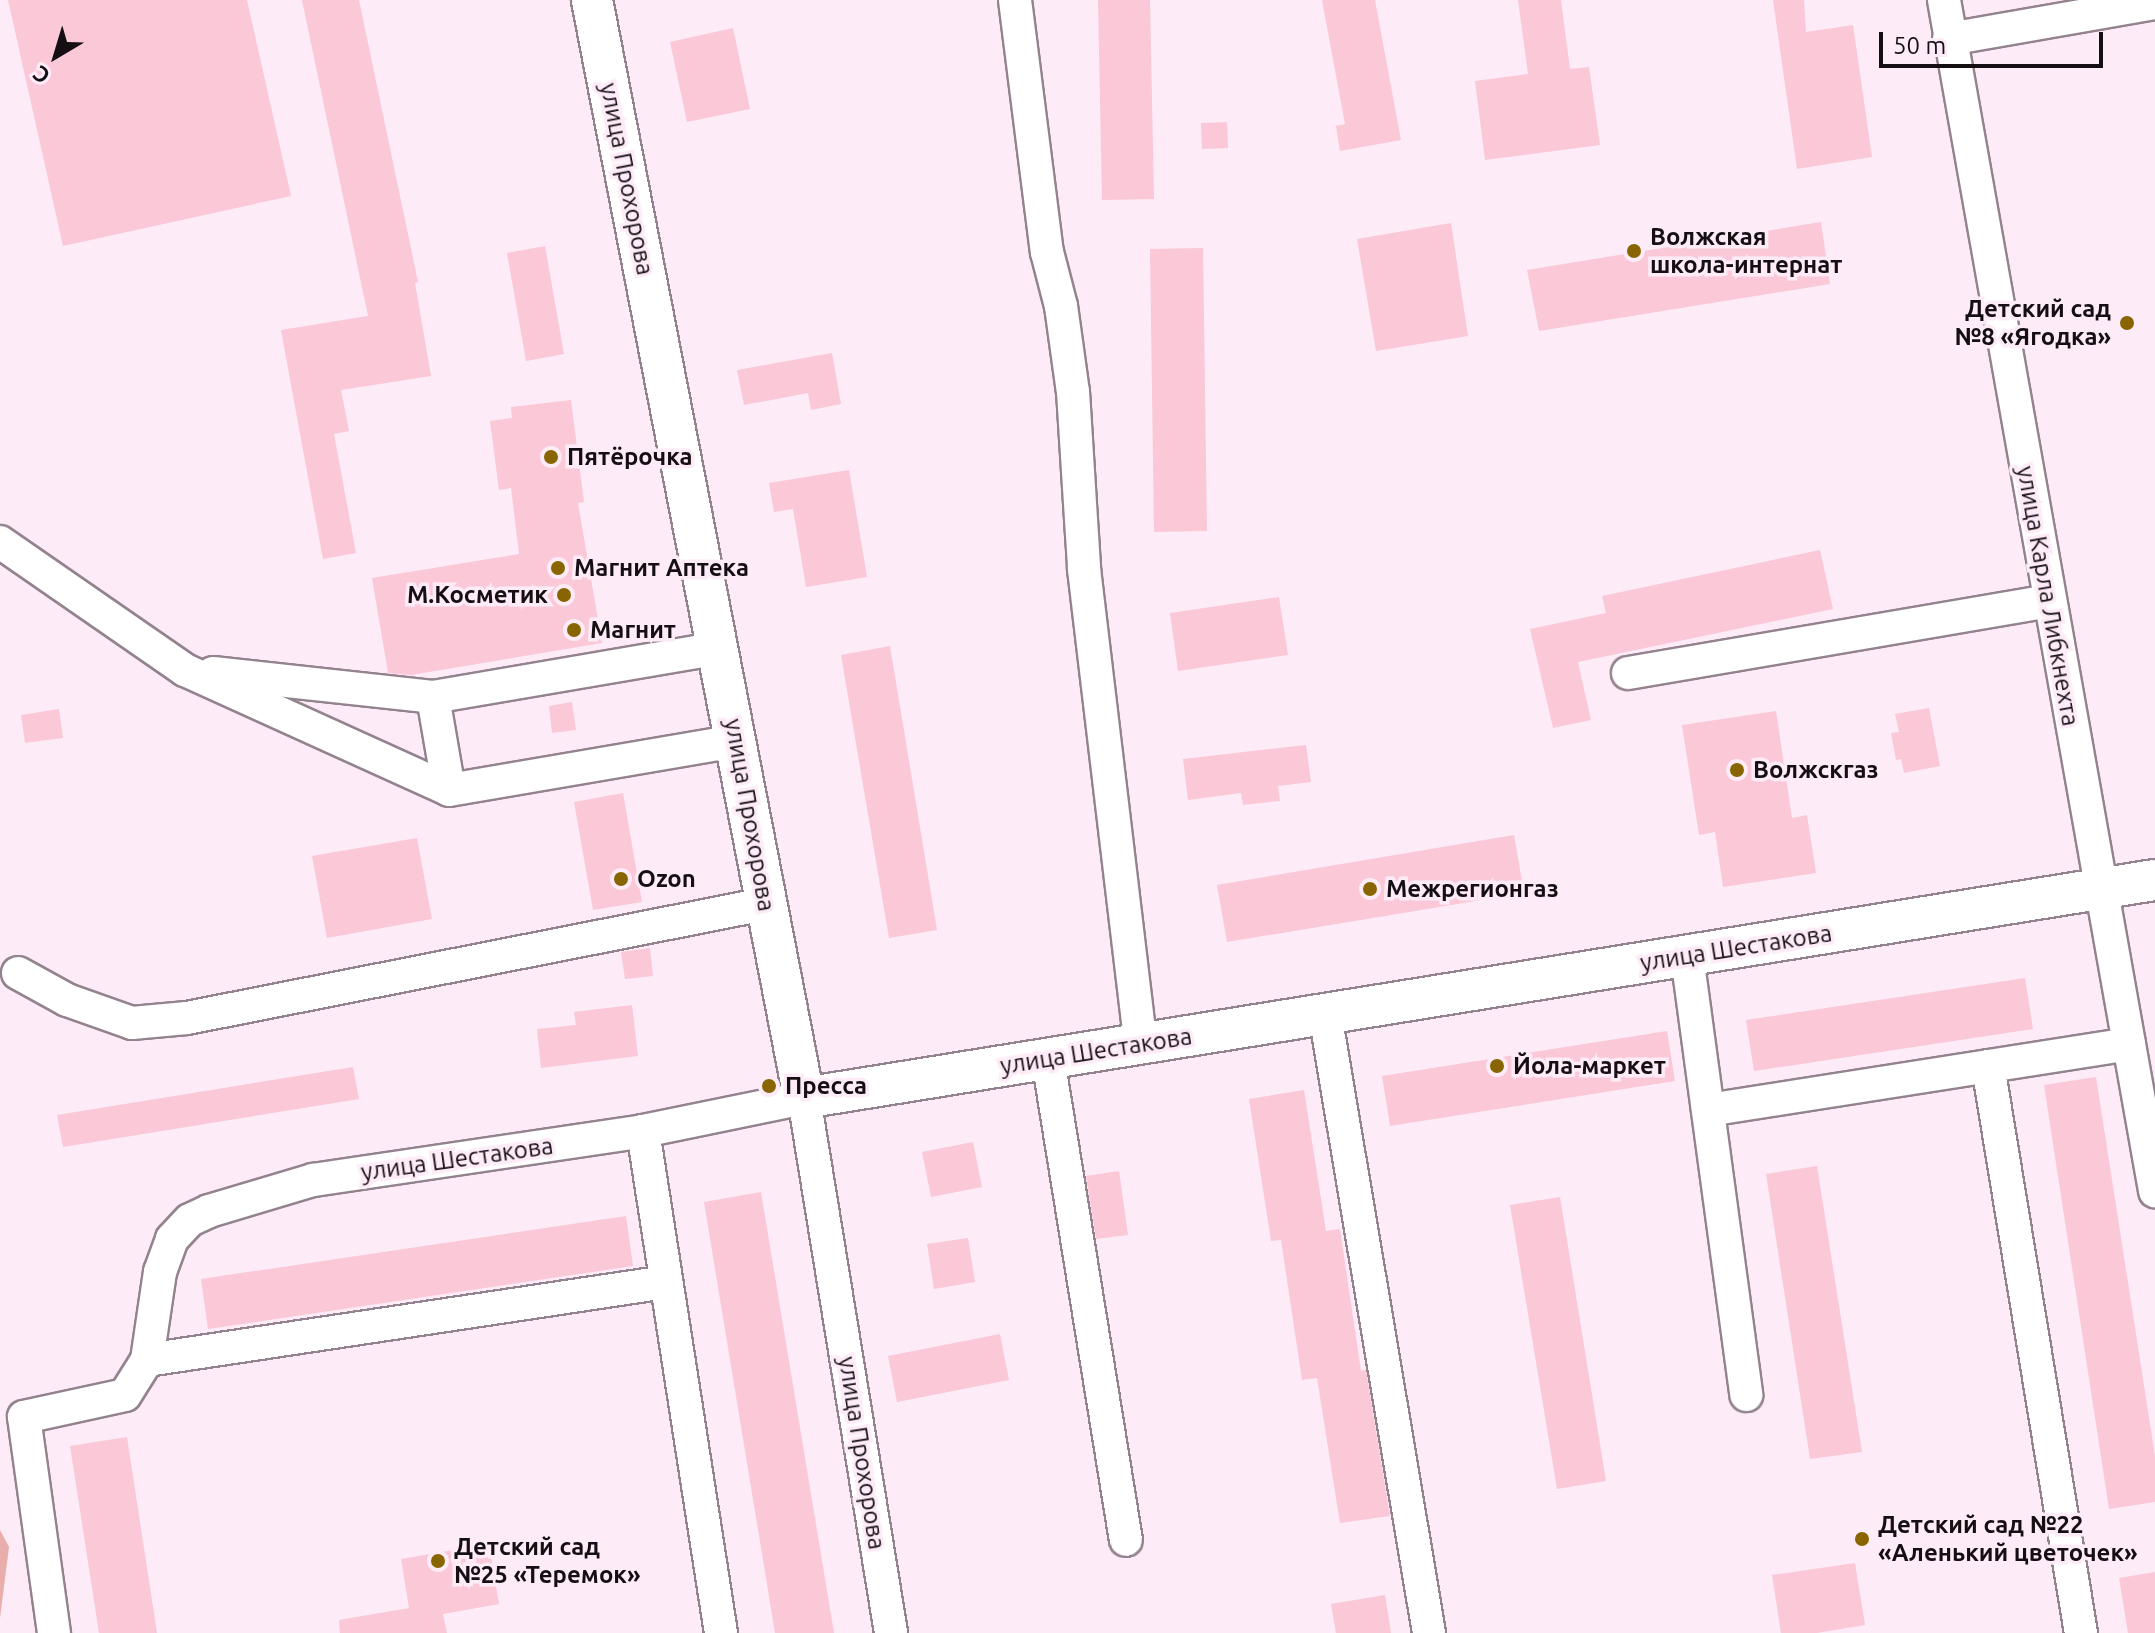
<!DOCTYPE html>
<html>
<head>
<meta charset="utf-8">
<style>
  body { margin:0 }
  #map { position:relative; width:2155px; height:1633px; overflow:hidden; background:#fdebf7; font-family:Ubuntu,sans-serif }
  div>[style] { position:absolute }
  .green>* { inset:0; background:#e9adac }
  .building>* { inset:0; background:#fac8d7 }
  .roads { filter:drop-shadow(2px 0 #93838e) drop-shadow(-2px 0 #93838e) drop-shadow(0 2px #93838e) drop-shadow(0 -2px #93838e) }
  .minor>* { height:32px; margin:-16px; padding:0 16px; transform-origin:16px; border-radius:16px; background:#fff }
  .major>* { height:40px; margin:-20px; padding:0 20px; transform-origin:20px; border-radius:20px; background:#fff }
  .dots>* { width:22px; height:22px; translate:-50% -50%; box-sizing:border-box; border:4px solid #fdebf7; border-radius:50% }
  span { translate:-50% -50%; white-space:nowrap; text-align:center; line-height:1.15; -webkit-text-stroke:7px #fdebf7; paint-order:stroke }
  .street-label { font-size:24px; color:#150f13 }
  .poi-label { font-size:24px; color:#150f13; font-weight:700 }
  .left { translate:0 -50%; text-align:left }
  .right { translate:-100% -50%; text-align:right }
  .north { position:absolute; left:16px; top:16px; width:80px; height:80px; -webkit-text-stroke:6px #fdebf7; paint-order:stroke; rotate:218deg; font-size:22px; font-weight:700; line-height:32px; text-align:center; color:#150f13 }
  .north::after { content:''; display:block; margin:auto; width:28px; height:36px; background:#150f13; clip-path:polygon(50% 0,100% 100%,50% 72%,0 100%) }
  .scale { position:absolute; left:1879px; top:32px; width:224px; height:36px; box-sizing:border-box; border:4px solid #150f13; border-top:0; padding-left:10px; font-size:24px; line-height:28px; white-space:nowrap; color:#150f13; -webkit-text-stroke:6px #fdebf7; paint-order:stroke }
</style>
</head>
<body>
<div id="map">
  <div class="green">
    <i style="clip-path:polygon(0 1530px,9px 1547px,0 1618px)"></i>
  </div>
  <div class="building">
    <i style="clip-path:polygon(8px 0,247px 0,291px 196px,63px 246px)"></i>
    <i style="clip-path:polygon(302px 0,359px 0,418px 282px,415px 283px,431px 376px,341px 390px,349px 431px,334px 434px,356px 553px,323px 559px,281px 330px,368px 316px)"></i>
    <i style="clip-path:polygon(1098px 0,1150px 0,1154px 199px,1102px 200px)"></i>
    <i style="clip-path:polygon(1322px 0,1375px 0,1401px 140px,1340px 151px,1336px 126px,1345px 124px)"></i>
    <i style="clip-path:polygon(1518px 0,1561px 0,1570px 69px,1589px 67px,1600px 145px,1485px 160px,1475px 81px,1528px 74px)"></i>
    <i style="clip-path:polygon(1773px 0,1804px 0,1806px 32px,1853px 25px,1872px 157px,1797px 169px)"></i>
    <i style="clip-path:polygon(733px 28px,750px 109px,687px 122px,670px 42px)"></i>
    <i style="clip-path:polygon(1227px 122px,1228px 148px,1202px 149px,1201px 123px)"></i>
    <i style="clip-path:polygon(1821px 222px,1830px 284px,1539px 331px,1527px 270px)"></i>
    <i style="clip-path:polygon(1451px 223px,1468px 336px,1376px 351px,1357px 239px)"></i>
    <i style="clip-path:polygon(545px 246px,564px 354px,526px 361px,507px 253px)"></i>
    <i style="clip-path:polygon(1203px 248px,1207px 531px,1154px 532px,1150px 249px)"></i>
    <i style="clip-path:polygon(832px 353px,841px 404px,811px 410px,808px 393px,744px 405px,737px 370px)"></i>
    <i style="clip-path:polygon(571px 400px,584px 502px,578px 503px,602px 643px,411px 675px,388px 673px,372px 578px,519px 554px,511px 488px,499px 490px,490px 421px,512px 418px,511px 407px)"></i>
    <i style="clip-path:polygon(849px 470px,867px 577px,806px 587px,793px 509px,774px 512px,769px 483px)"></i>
    <i style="clip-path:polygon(1820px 550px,1833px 609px,1578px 662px,1591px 720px,1553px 728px,1530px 629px,1606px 613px,1602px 596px)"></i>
    <i style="clip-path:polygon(1279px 597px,1288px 655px,1178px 671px,1170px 613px)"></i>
    <i style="clip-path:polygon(890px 646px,937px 930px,889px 938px,841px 655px)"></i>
    <i style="clip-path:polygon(572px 702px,576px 730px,552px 733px,549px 706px)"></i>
    <i style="clip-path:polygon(1929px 708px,1940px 766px,1904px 773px,1901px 759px,1896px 760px,1891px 733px,1899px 732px,1895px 714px)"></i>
    <i style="clip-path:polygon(59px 709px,63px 738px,25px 743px,21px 715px)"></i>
    <i style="clip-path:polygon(1776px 711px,1792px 818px,1807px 815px,1816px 873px,1723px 887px,1715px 832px,1699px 835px,1682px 725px)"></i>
    <i style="clip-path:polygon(1306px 745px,1311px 782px,1278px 786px,1280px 801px,1243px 805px,1241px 793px,1188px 800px,1183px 759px)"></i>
    <i style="clip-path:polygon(623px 793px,642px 902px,593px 910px,574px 802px)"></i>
    <i style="clip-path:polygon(1514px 835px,1524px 893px,1227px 942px,1217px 885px)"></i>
    <i style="clip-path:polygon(417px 838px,432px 919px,327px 938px,312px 856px)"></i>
    <i style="clip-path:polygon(650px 948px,653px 976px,625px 979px,621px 952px)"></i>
    <i style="clip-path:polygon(2025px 978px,2033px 1029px,1754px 1071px,1746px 1020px)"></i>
    <i style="clip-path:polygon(632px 1005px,638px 1056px,541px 1068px,537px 1029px,576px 1025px,574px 1012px)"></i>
    <i style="clip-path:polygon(1667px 1031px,1675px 1081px,1390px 1126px,1382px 1076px)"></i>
    <i style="clip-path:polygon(353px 1067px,359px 1099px,63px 1147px,57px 1115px)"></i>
    <i style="clip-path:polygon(2096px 1077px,2155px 1456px,2155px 1502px,2109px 1509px,2044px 1085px)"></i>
    <i style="clip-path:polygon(1304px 1090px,1326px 1231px,1340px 1229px,1361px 1371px,1366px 1370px,1390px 1516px,1340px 1523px,1317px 1378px,1302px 1380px,1281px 1240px,1271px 1241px,1249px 1099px)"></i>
    <i style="clip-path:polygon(973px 1142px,982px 1187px,931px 1197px,922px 1152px)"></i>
    <i style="clip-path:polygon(1817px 1166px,1862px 1452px,1810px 1459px,1766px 1174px)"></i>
    <i style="clip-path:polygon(1119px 1171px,1128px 1235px,1096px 1239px,1086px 1176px)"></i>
    <i style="clip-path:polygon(761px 1192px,834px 1633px,775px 1633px,704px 1202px)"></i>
    <i style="clip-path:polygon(1560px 1197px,1606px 1481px,1557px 1489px,1510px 1205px)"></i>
    <i style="clip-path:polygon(626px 1216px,633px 1266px,208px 1329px,201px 1279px)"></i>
    <i style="clip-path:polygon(968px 1238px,975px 1282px,934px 1289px,927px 1244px)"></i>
    <i style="clip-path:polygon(1000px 1334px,1009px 1380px,897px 1402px,888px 1356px)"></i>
    <i style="clip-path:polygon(127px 1437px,157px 1633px,99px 1633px,70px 1446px)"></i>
    <i style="clip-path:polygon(489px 1544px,499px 1604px,443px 1614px,447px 1633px,340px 1633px,339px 1620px,409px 1608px,401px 1559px)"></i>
    <i style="clip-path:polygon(1855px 1563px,1865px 1625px,1817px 1633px,1781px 1633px,1772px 1575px)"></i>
    <i style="clip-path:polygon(2155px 1572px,2155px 1633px,2128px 1633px,2119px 1578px)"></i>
    <i style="clip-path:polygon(1385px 1595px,1391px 1633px,1336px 1633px,1331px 1604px)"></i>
  </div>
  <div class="roads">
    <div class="minor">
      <i style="left:1015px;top:0;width:254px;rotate:82.8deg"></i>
      <i style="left:1047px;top:252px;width:56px;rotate:75.5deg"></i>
      <i style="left:1061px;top:306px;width:87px;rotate:82.1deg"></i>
      <i style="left:1073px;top:392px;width:177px;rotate:86.4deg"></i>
      <i style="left:1084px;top:569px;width:478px;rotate:83.2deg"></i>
      <i style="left:1944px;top:0;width:1210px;rotate:79.95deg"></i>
      <i style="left:1949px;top:39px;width:209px;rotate:-9.9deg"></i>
      <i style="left:0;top:542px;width:225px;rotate:34.7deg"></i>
      <i style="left:185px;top:670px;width:290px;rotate:24.4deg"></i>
      <i style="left:449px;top:790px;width:291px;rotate:-9.7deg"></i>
      <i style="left:213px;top:673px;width:221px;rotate:6.2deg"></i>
      <i style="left:433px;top:697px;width:290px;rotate:-9.7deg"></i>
      <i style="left:1628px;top:673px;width:427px;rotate:-9.7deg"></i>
      <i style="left:433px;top:697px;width:94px;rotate:80.2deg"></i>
      <i style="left:1687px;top:956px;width:443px;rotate:82.3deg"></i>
      <i style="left:18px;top:973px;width:56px;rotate:28.9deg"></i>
      <i style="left:67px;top:1000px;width:69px;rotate:19.5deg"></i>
      <i style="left:132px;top:1023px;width:55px;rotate:-5.2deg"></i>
      <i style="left:187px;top:1018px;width:589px;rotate:-11.16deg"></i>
      <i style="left:1325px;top:1014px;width:628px;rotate:80.46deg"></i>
      <i style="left:1048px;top:1059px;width:487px;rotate:80.8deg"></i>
      <i style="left:1988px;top:1066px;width:575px;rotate:80.69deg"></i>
      <i style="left:1708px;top:1110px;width:426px;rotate:-8.9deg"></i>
      <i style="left:643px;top:1131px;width:508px;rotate:81.17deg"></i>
      <i style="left:147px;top:1360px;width:525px;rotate:-8.55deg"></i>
      <i style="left:54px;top:1633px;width:218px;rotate:-97.9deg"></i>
      <i style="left:24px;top:1417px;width:103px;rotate:-12.3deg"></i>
      <i style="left:125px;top:1395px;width:41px;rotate:-57.8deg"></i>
      <i style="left:147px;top:1360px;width:89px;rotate:-81.6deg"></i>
      <i style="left:160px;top:1272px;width:35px;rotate:-70deg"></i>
      <i style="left:172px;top:1239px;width:26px;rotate:-47deg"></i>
      <i style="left:190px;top:1220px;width:21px;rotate:-25deg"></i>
      <i style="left:209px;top:1211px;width:109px;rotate:-16.6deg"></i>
      <i style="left:313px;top:1180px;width:334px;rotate:-8.4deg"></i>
      <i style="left:643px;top:1131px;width:164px;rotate:-11.6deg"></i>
      <i style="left:804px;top:1098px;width:542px;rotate:80.76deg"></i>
    </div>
    <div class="major">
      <i style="left:592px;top:0;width:1118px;rotate:79.07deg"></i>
      <i style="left:804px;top:1098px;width:1368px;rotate:-9.17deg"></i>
    </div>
  </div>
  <div class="dots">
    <i style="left:1634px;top:251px;background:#886501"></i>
    <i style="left:2127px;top:323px;background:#886501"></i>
    <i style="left:551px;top:457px;background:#886501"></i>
    <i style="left:558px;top:568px;background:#886501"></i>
    <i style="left:564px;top:595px;background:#886501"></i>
    <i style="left:574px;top:630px;background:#886501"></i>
    <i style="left:1737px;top:770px;background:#886501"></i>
    <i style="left:621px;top:879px;background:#886501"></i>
    <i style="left:1370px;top:889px;background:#886501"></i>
    <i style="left:1497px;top:1066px;background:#886501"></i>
    <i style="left:769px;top:1086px;background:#886501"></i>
    <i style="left:1862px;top:1539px;background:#886501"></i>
    <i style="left:438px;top:1561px;background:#886501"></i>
  </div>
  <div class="street-label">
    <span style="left:627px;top:179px;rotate:79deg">улица Прохорова</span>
    <span style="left:2048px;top:596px;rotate:80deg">улица Карла Либкнехта</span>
    <span style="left:750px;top:815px;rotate:80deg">улица Прохорова</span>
    <span style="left:1736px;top:948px;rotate:-9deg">улица Шестакова</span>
    <span style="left:1096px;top:1051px;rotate:-9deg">улица Шестакова</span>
    <span style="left:457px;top:1159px;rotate:-8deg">улица Шестакова</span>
    <span style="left:862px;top:1453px;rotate:81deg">улица Прохорова</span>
  </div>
  <div class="poi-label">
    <span class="left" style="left:1650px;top:251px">Волжская<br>школа-интернат</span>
    <span class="right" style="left:2111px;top:323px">Детский сад<br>№8 «Ягодка»</span>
    <span class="left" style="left:567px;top:457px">Пятёрочка</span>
    <span class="left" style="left:574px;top:568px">Магнит Аптека</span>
    <span class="right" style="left:548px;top:595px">М.Косметик</span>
    <span class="left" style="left:590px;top:630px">Магнит</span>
    <span class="left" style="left:1753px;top:770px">Волжскгаз</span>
    <span class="left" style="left:637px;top:879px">Ozon</span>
    <span class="left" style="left:1386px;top:889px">Межрегионгаз</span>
    <span class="left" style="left:1513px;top:1066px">Йола-маркет</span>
    <span class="left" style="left:785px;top:1086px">Пресса</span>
    <span class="left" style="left:1878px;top:1539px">Детский сад №22<br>«Аленький цветочек»</span>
    <span class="left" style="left:454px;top:1561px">Детский сад<br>№25 «Теремок»</span>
  </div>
  <div class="north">С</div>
  <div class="scale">50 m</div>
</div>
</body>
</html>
